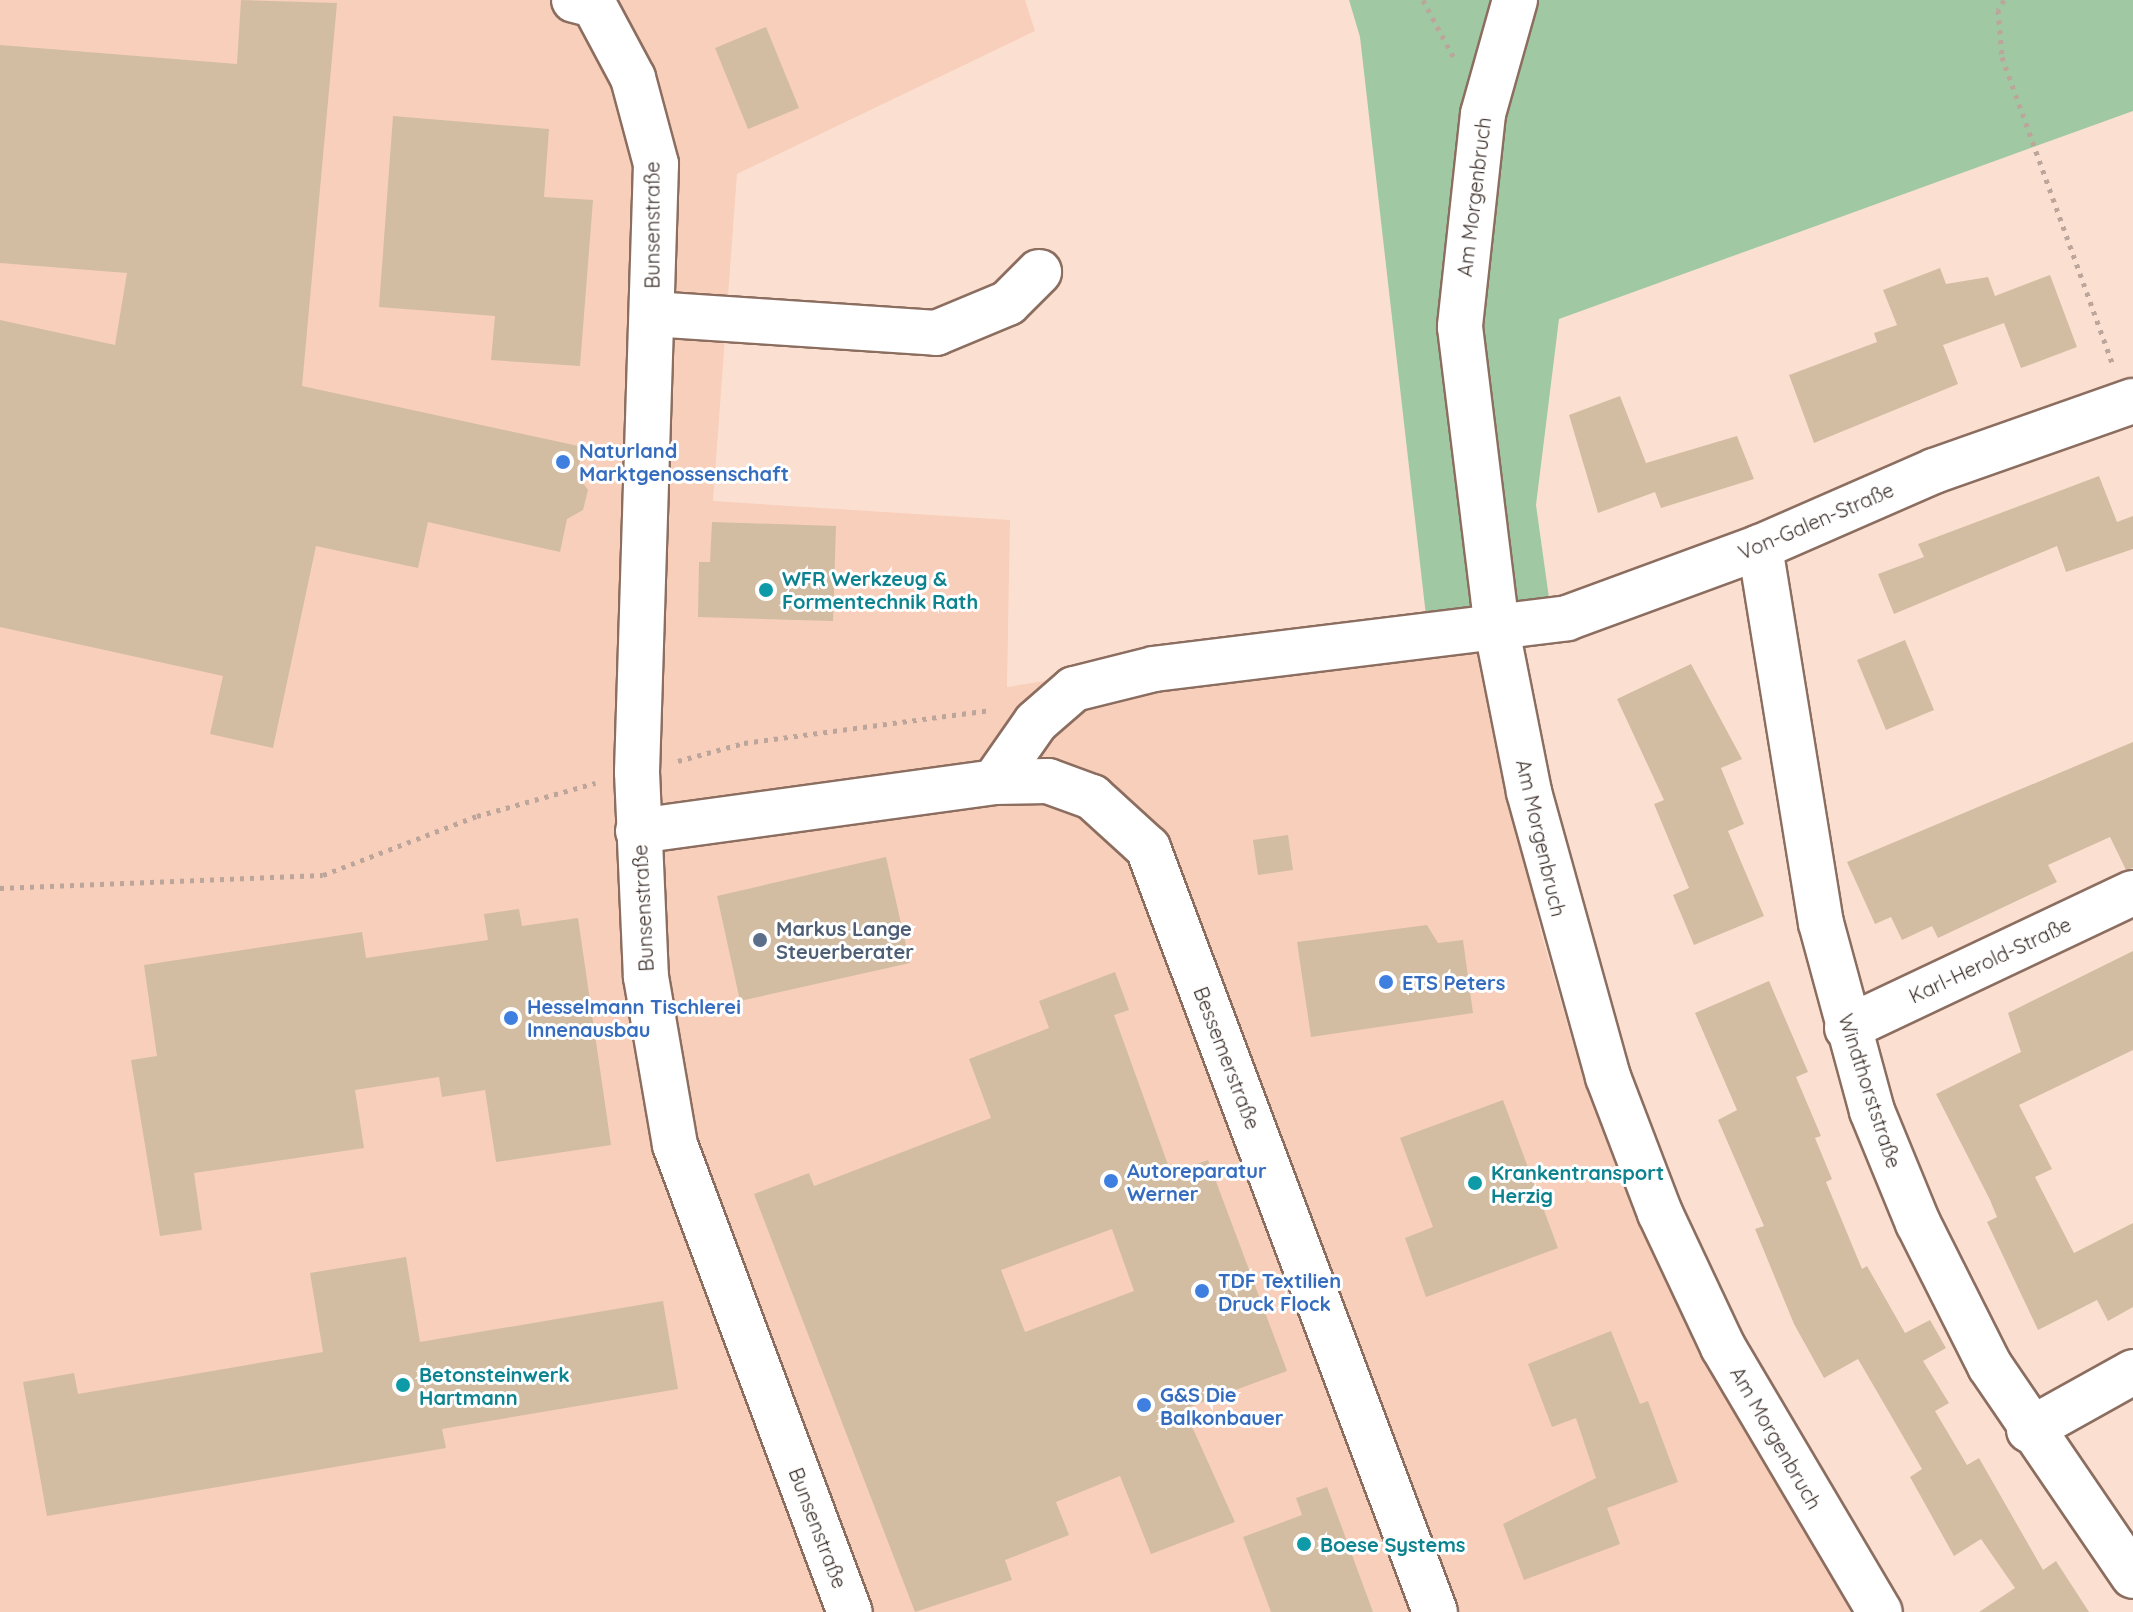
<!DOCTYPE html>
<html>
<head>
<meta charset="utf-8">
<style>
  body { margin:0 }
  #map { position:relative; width:2133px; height:1612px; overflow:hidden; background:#fbe0d2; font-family:Quicksand,sans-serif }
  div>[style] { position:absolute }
  .built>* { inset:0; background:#f8cfbb }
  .green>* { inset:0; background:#a0c9a3 }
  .building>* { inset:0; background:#d2bda2 }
  .path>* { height:5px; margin-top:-2.5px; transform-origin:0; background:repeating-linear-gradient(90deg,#bca59a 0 4px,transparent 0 10px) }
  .roads { filter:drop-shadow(2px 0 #8c6e60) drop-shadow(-2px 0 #8c6e60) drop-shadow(0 2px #8c6e60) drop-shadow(0 -2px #8c6e60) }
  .minor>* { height:44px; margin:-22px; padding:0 22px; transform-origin:22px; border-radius:22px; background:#fff }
  .dots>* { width:22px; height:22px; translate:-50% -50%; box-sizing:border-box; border:4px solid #fff; border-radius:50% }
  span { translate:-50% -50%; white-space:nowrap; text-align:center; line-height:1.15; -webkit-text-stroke:6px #fff; paint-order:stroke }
  .street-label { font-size:20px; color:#3b2e28 }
  .shop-label { font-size:20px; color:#366cbe; font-weight:700 }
  .left { translate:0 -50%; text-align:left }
  .culture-label { font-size:20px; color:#0d838f; font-weight:700 }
  .service-label { font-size:20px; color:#4e5e75; font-weight:700 }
</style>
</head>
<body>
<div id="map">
  <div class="built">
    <i style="clip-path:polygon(0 0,1025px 0,1035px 31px,737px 174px,713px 501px,1010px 520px,1007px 687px,1473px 612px,1541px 933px,1585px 1085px,1703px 1358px,1853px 1612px,0 1612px)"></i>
  </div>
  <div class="green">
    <i style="clip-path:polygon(1349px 0,2133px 0,2133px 111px,1559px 319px,1536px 505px,1549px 598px,1426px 616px,1360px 37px)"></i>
  </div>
  <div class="building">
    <i style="clip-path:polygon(241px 0,337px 3px,302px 386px,583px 447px,577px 475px,588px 490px,583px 510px,567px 519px,560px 552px,428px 522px,418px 568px,316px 546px,273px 748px,210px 734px,223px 676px,0 627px,0 320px,115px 345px,127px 273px,0 263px,0 45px,237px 64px)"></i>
    <i style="clip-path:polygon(766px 27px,799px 108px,748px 129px,715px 48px)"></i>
    <i style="clip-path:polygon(393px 116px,549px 129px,544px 197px,593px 200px,580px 366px,491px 360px,495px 316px,379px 307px)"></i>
    <i style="clip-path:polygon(1940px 268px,1946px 284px,1988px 277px,1995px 296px,2050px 275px,2077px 347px,2021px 368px,2004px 323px,1943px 345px,1958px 384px,1814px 443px,1789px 375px,1877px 342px,1874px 333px,1897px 325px,1883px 290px)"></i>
    <i style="clip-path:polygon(1620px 396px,1646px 463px,1737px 436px,1754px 479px,1661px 508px,1655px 492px,1598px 513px,1569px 415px)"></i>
    <i style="clip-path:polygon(2099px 476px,2117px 522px,2133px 516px,2133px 549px,2066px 572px,2057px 546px,1894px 614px,1878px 574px,1924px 557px,1918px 544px)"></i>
    <i style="clip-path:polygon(712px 522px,836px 526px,833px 621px,698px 617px,699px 562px,710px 562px)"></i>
    <i style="clip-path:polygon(1905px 640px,1934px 710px,1886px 730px,1857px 660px)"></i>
    <i style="clip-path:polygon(1691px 664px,1742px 759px,1721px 768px,1744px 824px,1728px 831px,1764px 916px,1694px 945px,1673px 895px,1689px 888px,1654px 804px,1664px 800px,1617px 699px)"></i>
    <i style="clip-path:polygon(2133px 742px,2133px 868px,2126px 870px,2110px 837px,2048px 865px,2057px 882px,1938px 938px,1932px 926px,1902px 940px,1891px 917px,1875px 924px,1847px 862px)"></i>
    <i style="clip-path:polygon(1288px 835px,1293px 870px,1258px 875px,1253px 840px)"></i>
    <i style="clip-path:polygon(886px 857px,910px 963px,740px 1001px,717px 896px)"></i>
    <i style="clip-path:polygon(519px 909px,522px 926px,578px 918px,611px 1145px,496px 1162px,485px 1090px,442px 1097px,439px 1077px,355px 1090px,364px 1148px,194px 1173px,202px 1230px,160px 1236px,131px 1060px,157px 1056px,144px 965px,362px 932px,366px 958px,488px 940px,484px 914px)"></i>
    <i style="clip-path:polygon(1427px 925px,1438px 943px,1463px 940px,1473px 1013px,1311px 1037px,1297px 942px)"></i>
    <i style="clip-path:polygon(2133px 951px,2133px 1050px,2019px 1105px,2052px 1169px,2035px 1177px,2074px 1253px,2133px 1223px,2133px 1307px,2108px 1321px,2097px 1300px,2038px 1330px,1987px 1222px,1997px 1217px,1990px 1200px,1936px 1094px,2021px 1052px,2008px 1013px)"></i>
    <i style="clip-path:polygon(evenodd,1115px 972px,1129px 1010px,1114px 1015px,1171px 1173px,1208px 1160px,1287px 1371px,1184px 1409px,1235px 1522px,1151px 1554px,1120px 1476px,1056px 1502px,1069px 1535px,1005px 1560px,1012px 1580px,915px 1612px,754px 1194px,809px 1173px,814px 1186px,991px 1118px,969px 1059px,1049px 1028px,1039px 1001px,1115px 972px,1112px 1229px,1134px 1291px,1025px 1332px,1001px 1270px,1112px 1229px)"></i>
    <i style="clip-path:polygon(1769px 981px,1808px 1072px,1796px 1077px,1821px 1136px,1815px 1138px,1832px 1179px,1826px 1182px,1862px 1269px,1867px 1266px,1905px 1333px,1930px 1320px,1946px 1348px,1923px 1361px,1949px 1403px,1935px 1411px,1967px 1465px,1979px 1458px,2043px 1570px,2056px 1561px,2089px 1612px,1979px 1612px,2015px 1588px,1981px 1539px,1954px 1556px,1910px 1477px,1922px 1469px,1858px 1359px,1824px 1378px,1794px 1324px,1755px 1229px,1764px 1226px,1718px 1120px,1737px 1110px,1695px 1013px)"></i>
    <i style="clip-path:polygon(1503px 1100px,1558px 1248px,1426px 1297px,1405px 1238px,1433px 1227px,1400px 1138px)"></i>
    <i style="clip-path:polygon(406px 1257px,420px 1342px,663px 1301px,678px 1389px,442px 1429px,446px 1448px,47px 1516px,23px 1382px,74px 1373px,78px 1394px,323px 1352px,310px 1273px)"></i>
    <i style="clip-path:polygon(1611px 1331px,1640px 1404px,1648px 1401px,1678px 1482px,1607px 1508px,1620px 1544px,1524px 1580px,1503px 1524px,1596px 1478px,1576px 1418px,1552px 1427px,1528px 1364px)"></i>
    <i style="clip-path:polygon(1327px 1487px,1373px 1612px,1271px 1612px,1243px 1537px,1302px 1515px,1296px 1498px)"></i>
  </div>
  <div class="path">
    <i style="left:1423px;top:0;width:68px;rotate:61.9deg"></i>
    <i style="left:2004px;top:0;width:12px;rotate:121deg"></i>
    <i style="left:1998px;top:10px;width:47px;rotate:85.1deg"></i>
    <i style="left:2002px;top:57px;width:327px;rotate:70.2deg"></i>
    <i style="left:678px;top:761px;width:68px;rotate:-15.3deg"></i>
    <i style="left:744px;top:743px;width:249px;rotate:-7.6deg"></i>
    <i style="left:0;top:888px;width:323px;rotate:-2.3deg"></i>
    <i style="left:323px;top:875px;width:165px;rotate:-21deg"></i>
    <i style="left:477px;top:816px;width:123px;rotate:-15.6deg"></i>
  </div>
  <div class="roads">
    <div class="minor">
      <i style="left:574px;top:0;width:21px;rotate:14deg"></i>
      <i style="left:594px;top:5px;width:83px;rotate:61.9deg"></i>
      <i style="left:633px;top:78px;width:89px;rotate:75deg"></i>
      <i style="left:656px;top:164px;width:608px;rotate:91.79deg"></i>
      <i style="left:637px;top:772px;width:205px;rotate:87.5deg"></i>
      <i style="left:646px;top:977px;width:170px;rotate:80.2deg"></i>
      <i style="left:675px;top:1145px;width:499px;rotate:69.5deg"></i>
      <i style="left:1515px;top:0;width:118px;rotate:105.7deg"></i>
      <i style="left:1483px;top:114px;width:214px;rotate:96.2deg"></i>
      <i style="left:1460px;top:327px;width:305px;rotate:83deg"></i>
      <i style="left:1497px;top:630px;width:165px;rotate:78.8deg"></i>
      <i style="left:1529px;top:792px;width:296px;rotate:74.5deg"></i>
      <i style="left:1608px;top:1077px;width:146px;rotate:69.1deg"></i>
      <i style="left:1660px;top:1213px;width:148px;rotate:64.8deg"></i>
      <i style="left:1723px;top:1347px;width:308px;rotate:59.4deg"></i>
      <i style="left:652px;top:314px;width:285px;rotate:3.8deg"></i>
      <i style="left:936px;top:333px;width:78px;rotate:-22.6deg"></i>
      <i style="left:1008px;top:303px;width:44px;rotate:-45deg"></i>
      <i style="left:1760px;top:547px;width:381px;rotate:80.8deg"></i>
      <i style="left:1821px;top:923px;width:195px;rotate:74.8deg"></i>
      <i style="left:1872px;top:1111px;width:121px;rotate:67.7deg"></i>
      <i style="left:1918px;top:1223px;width:160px;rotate:63.3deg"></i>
      <i style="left:1990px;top:1366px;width:254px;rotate:55.7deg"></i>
      <i style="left:994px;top:782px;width:73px;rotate:-55deg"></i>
      <i style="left:1036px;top:722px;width:50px;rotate:-41deg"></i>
      <i style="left:1074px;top:689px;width:82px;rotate:-14deg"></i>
      <i style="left:1154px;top:669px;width:416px;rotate:-7deg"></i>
      <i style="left:1567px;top:618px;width:206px;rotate:-20.2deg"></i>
      <i style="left:1760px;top:547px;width:190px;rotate:-23.6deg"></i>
      <i style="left:1934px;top:471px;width:211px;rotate:-19.4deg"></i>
      <i style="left:638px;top:831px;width:359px;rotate:-7.8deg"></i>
      <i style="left:994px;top:782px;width:54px;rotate:-1.1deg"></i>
      <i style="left:1048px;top:781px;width:47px;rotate:20deg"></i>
      <i style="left:1092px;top:797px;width:76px;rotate:42.3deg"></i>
      <i style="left:1148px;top:848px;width:816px;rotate:69.41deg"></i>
      <i style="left:1847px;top:1028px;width:316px;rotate:-25.3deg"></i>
      <i style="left:2029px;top:1430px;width:119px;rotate:-29.1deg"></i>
    </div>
  </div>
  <div class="dots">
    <i style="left:563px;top:462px;background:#3f7fe0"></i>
    <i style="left:766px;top:590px;background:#0f9aa8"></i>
    <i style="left:760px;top:940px;background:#5c6f8a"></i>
    <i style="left:1386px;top:982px;background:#3f7fe0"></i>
    <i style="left:511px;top:1018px;background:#3f7fe0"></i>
    <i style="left:1111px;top:1181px;background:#3f7fe0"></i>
    <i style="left:1475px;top:1183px;background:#0f9aa8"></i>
    <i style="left:1202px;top:1291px;background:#3f7fe0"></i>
    <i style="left:403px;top:1385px;background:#0f9aa8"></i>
    <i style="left:1144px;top:1405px;background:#3f7fe0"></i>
    <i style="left:1304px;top:1544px;background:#0f9aa8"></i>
  </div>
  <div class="street-label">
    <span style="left:1474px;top:197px;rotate:-83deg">Am Morgenbruch</span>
    <span style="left:652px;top:225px;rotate:-90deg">Bunsenstraße</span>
    <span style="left:1816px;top:521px;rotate:-23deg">Von-Galen-Straße</span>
    <span style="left:1541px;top:838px;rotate:77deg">Am Morgenbruch</span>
    <span style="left:643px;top:908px;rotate:-93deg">Bunsenstraße</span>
    <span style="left:1990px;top:960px;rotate:-25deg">Karl-Herold-Straße</span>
    <span style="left:1227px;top:1058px;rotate:69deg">Bessemerstraße</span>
    <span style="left:1870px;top:1091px;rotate:72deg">Windthorststraße</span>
    <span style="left:1776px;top:1438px;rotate:60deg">Am Morgenbruch</span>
    <span style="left:818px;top:1528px;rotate:69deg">Bunsenstraße</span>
  </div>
  <div class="shop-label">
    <span class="left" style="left:579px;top:462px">Naturland<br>Marktgenossenschaft</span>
    <span class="left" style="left:1402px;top:982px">ETS Peters</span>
    <span class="left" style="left:527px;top:1018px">Hesselmann Tischlerei<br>Innenausbau</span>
    <span class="left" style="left:1127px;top:1182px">Autoreparatur<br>Werner</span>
    <span class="left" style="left:1218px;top:1292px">TDF Textilien<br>Druck Flock</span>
    <span class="left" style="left:1160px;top:1406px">G&amp;S Die<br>Balkonbauer</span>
  </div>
  <div class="culture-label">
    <span class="left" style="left:782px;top:590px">WFR Werkzeug &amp;<br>Formentechnik Rath</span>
    <span class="left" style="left:1491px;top:1184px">Krankentransport<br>Herzig</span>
    <span class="left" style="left:419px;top:1386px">Betonsteinwerk<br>Hartmann</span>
    <span class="left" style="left:1320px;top:1544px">Boese Systems</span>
  </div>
  <div class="service-label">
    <span class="left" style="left:776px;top:940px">Markus Lange<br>Steuerberater</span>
  </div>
</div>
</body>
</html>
